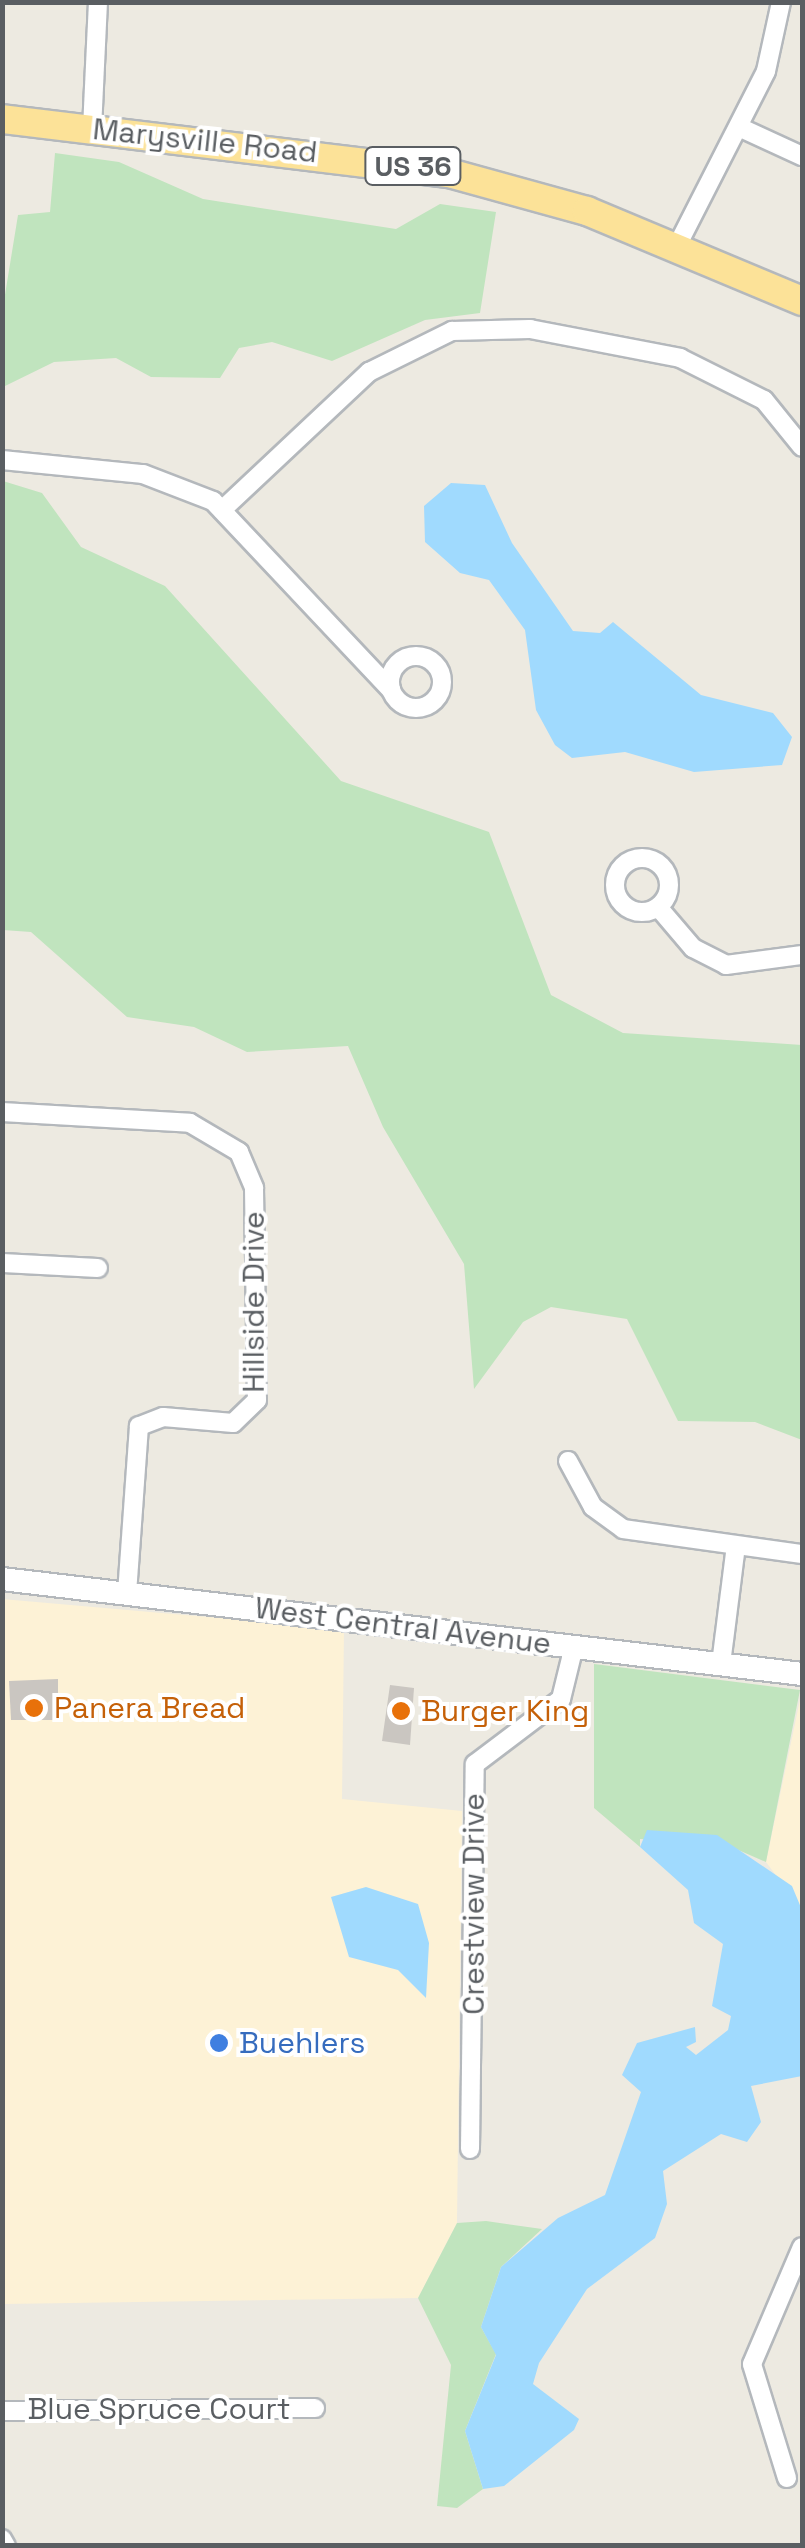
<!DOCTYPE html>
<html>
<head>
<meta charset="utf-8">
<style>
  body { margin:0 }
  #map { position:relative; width:805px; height:2548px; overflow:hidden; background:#edeae1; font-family:"Space Grotesk",sans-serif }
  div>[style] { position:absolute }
  .commercial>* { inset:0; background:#fdf2d6 }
  .green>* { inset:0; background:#c0e4be }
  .water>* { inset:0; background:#a0dafe }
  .building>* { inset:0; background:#cac6c1 }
  .roads { filter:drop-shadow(2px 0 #b4b8bc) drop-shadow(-2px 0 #b4b8bc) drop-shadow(0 2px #b4b8bc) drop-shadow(0 -2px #b4b8bc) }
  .minor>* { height:18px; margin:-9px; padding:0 9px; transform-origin:9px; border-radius:9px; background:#fff }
  .minor>.ring { margin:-9px; padding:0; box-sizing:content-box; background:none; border:18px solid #fff; border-radius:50% }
  .secondary>* { height:22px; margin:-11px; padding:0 11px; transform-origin:11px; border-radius:11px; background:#fff }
  .trunk>* { height:28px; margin:-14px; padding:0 14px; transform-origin:14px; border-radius:14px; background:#fce298 }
  .dots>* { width:28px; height:28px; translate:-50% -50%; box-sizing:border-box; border:5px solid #fff; border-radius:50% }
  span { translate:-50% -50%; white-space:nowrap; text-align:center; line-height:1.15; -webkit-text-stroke:8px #fff; paint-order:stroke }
  .shield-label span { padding:2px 8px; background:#fff; border:2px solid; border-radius:8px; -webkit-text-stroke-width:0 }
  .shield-label { font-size:28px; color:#5a5e62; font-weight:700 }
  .street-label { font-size:30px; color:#5a5e62 }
  .food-label { font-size:30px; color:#c56008 }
  .left { translate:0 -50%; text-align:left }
  .shop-label { font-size:30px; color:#366cbe }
  .frame { position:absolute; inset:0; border:5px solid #5a5e62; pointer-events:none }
</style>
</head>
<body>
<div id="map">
  <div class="commercial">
    <i style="clip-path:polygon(2px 1599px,344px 1629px,342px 1799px,462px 1811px,457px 2223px,418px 2298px,3px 2304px)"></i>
    <i style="clip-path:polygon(802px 1690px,802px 1910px,766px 1862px)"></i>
  </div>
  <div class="green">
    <i style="clip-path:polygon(55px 153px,119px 162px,203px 199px,396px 229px,440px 204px,496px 212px,480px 313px,425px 320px,332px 361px,272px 342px,239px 348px,220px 378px,151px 377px,116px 358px,54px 362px,3px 387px,3px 307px,18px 215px,50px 212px)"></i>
    <i style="clip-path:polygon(3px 481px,42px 493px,81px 547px,165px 586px,341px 781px,489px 832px,551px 995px,623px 1033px,802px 1045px,802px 1440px,755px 1422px,678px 1421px,627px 1319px,551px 1307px,523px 1322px,474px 1389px,464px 1264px,383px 1127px,348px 1046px,247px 1052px,194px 1027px,127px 1017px,31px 932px,3px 930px)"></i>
    <i style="clip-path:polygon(594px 1664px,800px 1690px,766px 1862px,727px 1845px,640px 1839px,640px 1847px,594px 1808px)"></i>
    <i style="clip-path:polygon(486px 2221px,542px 2229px,501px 2267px,481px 2327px,496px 2354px,465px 2431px,483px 2489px,457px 2508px,437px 2506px,451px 2365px,418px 2298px,457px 2223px)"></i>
  </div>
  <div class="water">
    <i style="clip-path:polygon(451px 483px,485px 485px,512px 543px,573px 631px,600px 633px,613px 622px,701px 695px,773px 713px,792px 737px,782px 765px,694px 772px,625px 752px,572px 758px,555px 745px,536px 710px,525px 630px,489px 580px,460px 573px,425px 542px,424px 506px)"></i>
    <i style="clip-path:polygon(647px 1830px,717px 1835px,792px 1886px,802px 1910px,802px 2076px,751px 2086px,761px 2122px,747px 2142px,721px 2134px,663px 2171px,667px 2204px,655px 2238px,587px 2289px,539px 2363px,533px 2384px,579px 2419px,574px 2430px,504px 2486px,483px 2489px,465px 2431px,496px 2355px,481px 2327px,501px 2267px,558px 2218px,605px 2195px,641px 2092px,622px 2075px,637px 2043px,695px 2027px,696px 2042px,686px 2047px,696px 2055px,728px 2030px,731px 2016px,712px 2006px,723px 1944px,694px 1923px,688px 1890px,640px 1847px)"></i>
    <i style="clip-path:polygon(366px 1887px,418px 1904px,429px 1943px,426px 1998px,398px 1970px,349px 1957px,331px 1897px)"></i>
  </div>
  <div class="building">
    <i style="clip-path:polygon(58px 1679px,58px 1720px,11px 1720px,9px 1681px)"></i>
    <i style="clip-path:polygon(390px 1685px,414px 1688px,410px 1745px,382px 1741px)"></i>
  </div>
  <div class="roads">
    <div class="minor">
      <i style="left:741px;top:128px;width:67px;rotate:24.7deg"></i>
      <i style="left:92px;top:129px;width:127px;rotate:-87.3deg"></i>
      <i style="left:677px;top:246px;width:196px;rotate:-63deg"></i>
      <i style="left:766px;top:71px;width:71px;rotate:-77.7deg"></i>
      <i style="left:2px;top:460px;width:142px;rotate:5.7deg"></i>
      <i style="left:143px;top:474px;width:75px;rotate:21.1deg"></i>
      <i style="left:213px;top:501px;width:260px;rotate:46.7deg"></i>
      <i style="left:222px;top:510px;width:202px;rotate:-43.2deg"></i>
      <i style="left:369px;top:372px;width:93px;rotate:-26.3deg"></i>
      <i style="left:452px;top:331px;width:78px;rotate:-1.5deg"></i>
      <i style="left:530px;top:329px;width:153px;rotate:10.9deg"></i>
      <i style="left:680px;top:358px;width:94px;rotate:26.6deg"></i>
      <i style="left:764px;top:400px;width:60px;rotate:51deg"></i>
      <i class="ring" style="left:390px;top:656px;width:34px;height:34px"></i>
      <i class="ring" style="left:615px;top:858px;width:36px;height:36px"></i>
      <i style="left:658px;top:907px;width:54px;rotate:49.5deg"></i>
      <i style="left:693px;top:948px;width:37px;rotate:27deg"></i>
      <i style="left:726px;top:965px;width:77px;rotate:-7.5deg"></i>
      <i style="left:2px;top:1112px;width:188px;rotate:3.3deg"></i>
      <i style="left:190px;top:1123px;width:57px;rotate:30.6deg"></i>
      <i style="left:239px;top:1152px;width:39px;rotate:67deg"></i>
      <i style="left:254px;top:1188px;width:212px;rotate:89.2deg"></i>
      <i style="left:257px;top:1400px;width:33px;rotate:136deg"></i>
      <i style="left:233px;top:1423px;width:70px;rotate:-175.1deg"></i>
      <i style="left:163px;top:1417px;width:26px;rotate:159deg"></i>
      <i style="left:139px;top:1426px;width:166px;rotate:94.1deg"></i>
      <i style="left:2px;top:1263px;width:96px;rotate:3deg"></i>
      <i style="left:568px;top:1461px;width:52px;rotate:61.5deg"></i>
      <i style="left:593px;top:1507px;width:37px;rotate:36deg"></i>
      <i style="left:623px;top:1529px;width:181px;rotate:8deg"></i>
      <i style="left:721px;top:1664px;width:119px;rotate:-82.8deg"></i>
      <i style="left:470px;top:2149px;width:385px;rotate:-89.3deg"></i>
      <i style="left:475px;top:1764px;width:108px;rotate:-37.1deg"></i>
      <i style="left:561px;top:1699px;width:55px;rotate:-76.2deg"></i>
      <i style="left:2px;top:2411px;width:313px;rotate:-0.5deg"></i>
      <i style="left:787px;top:2478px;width:119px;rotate:-107.1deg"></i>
      <i style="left:752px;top:2364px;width:127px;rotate:-66.9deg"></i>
      <i style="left:2px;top:2539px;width:8px;rotate:60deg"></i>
    </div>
    <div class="secondary">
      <i style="left:2px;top:1579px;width:806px;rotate:6.77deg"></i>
    </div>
    <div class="trunk">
      <i style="left:2px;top:119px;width:450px;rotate:6.9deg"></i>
      <i style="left:449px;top:173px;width:143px;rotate:15.4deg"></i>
      <i style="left:587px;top:211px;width:233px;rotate:22.7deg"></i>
    </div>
  </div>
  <div class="dots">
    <i style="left:34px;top:1708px;background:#e8710a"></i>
    <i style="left:401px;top:1711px;background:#e8710a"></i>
    <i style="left:219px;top:2043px;background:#3f7fe0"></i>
  </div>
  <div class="shield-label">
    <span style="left:413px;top:166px">US 36</span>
  </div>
  <div class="street-label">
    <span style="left:205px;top:141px;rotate:6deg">Marysville Road</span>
    <span style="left:254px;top:1302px;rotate:-90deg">Hillside Drive</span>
    <span style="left:403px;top:1626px;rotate:7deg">West Central Avenue</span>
    <span style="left:474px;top:1904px;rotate:-90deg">Crestview Drive</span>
    <span style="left:159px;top:2409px">Blue Spruce Court</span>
  </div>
  <div class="food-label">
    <span class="left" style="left:54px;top:1708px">Panera Bread</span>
    <span class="left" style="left:421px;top:1711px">Burger King</span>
  </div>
  <div class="shop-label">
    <span class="left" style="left:239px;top:2043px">Buehlers</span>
  </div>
  <div class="frame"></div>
</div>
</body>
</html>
